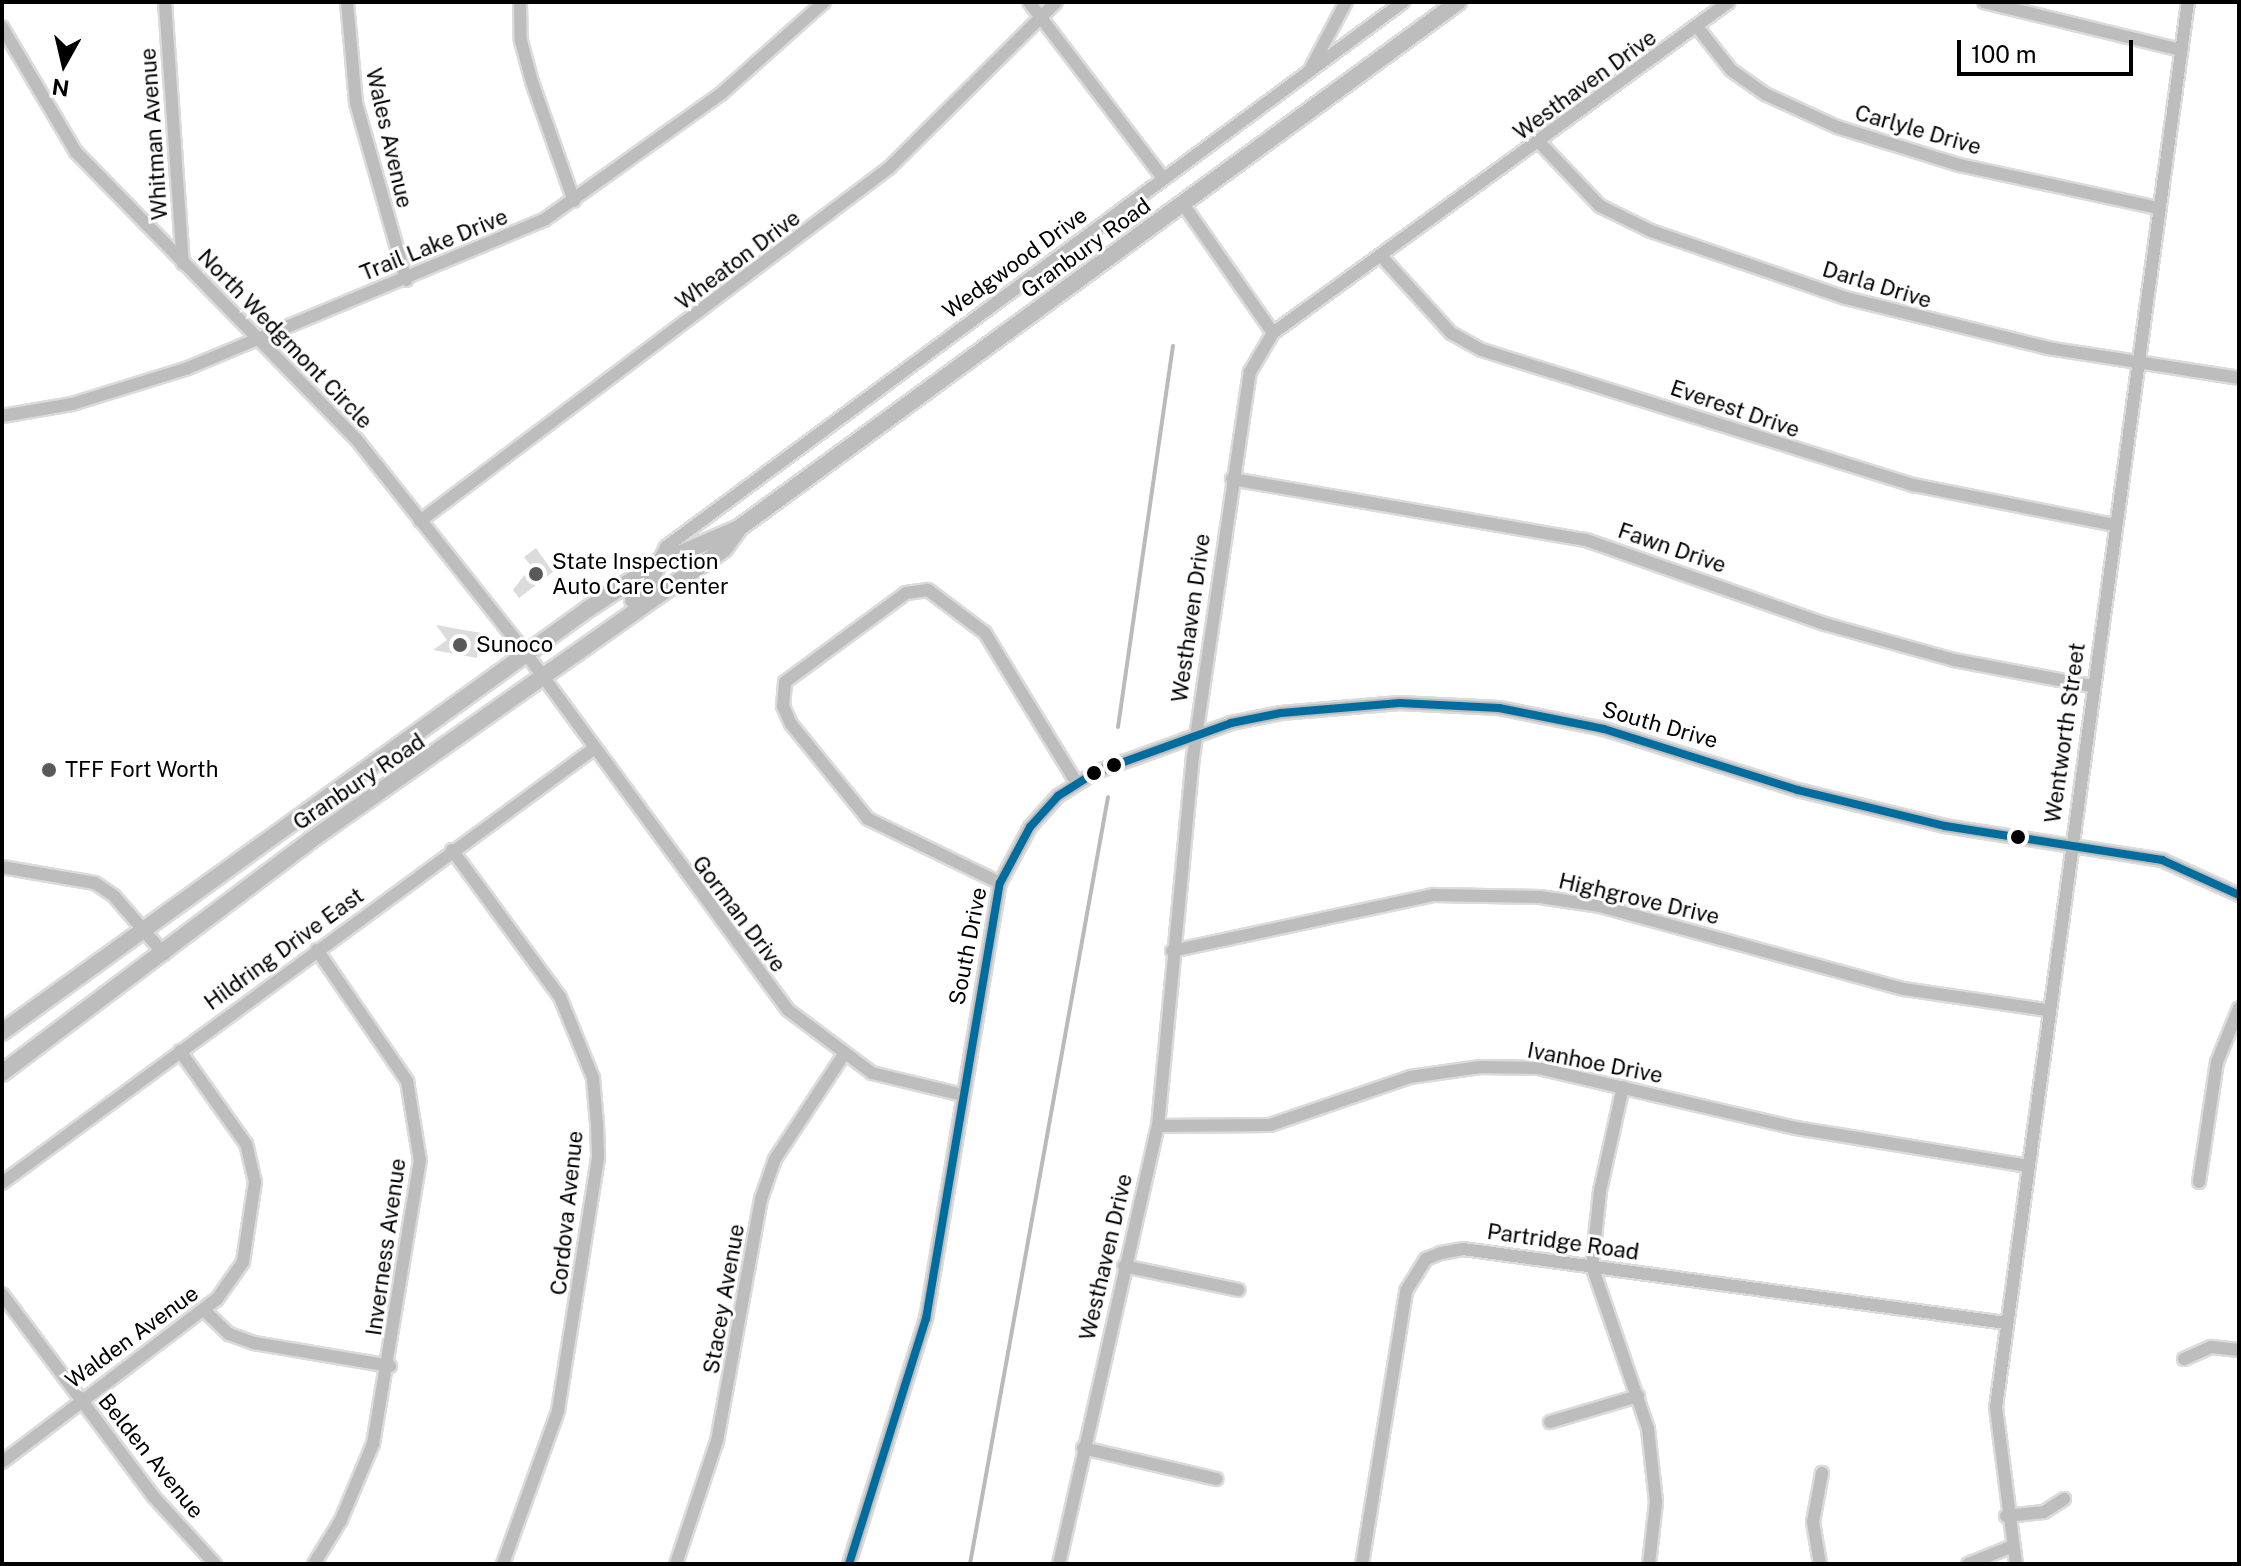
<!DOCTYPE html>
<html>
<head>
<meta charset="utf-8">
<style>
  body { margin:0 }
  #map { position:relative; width:2241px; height:1566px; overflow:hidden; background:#fff; font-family:"Public Sans",sans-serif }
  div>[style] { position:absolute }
  .stream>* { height:4px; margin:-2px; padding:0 2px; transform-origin:2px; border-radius:2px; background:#bababa }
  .building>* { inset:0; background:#dcdcdc }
  .roads { filter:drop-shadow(2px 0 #dbdbdb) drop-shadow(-2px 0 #dbdbdb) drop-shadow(0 2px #dbdbdb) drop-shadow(0 -2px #dbdbdb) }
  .minor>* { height:12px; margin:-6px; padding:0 6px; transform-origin:6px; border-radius:6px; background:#bdbdbd }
  .major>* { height:16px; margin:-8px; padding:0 8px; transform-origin:8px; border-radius:8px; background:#bdbdbd }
  .bus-1>* { height:8px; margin:-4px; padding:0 4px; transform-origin:4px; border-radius:4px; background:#006d9e }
  .dots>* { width:22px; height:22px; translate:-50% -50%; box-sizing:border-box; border:4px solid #fff; border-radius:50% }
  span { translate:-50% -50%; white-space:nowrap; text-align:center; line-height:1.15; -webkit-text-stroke:6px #fff; paint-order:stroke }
  .street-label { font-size:22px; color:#000 }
  .poi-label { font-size:22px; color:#000 }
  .left { translate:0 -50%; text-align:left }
  .frame { position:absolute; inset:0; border:4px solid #000; pointer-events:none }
  .north { position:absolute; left:24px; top:24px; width:80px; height:80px; -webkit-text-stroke:6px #fff; paint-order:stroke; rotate:188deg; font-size:22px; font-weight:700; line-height:32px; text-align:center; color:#000 }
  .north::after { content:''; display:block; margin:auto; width:28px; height:36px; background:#000; clip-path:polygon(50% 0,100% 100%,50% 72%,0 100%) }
  .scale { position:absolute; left:1957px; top:40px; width:176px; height:36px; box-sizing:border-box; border:4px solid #000; border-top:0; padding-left:10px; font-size:24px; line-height:28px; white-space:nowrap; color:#000; -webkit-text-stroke:6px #fff; paint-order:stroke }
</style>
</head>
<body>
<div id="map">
  <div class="stream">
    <i style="left:1118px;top:727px;width:385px;rotate:-81.8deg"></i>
    <i style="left:970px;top:1564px;width:779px;rotate:-79.8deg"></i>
  </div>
  <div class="building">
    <i style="clip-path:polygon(536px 548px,553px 572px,519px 598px,513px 590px,531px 566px,524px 557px)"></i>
    <i style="clip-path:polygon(436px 625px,481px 633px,477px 658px,433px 650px,447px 640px)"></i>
  </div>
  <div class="roads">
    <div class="minor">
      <i style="left:165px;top:2px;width:262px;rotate:86.1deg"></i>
      <i style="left:347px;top:2px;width:101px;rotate:84.9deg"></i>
      <i style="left:356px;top:103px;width:184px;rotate:74.2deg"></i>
      <i style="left:520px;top:2px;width:39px;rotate:89deg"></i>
      <i style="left:521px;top:41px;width:42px;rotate:75deg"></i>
      <i style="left:532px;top:82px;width:126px;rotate:70.6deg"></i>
      <i style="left:1029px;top:2px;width:221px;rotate:52.7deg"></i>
      <i style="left:1984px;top:2px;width:203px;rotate:13.7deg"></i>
      <i style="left:2px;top:27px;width:145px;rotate:59.4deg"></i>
      <i style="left:76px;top:152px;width:402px;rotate:45.7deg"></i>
      <i style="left:357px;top:440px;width:270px;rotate:51.6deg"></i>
      <i style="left:525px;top:652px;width:444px;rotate:53.7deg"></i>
      <i style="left:788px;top:1010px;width:105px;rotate:36.9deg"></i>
      <i style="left:872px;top:1073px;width:94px;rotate:13.6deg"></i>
      <i style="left:1698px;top:28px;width:53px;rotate:51.8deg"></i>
      <i style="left:1731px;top:70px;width:42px;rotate:35.2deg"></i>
      <i style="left:1765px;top:94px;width:79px;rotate:24.6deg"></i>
      <i style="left:1837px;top:127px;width:128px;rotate:17.3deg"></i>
      <i style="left:1959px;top:165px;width:204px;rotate:12.2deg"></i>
      <i style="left:1311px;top:68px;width:75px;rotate:-62.1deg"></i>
      <i style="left:1540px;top:143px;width:87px;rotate:46.4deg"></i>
      <i style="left:1600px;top:206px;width:57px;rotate:26.1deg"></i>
      <i style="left:1651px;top:231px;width:206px;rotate:19deg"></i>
      <i style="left:1846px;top:298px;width:208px;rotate:13.9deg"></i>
      <i style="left:2048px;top:348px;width:193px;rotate:8.9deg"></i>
      <i style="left:1183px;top:204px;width:157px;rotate:55.1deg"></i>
      <i style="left:1381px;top:256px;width:104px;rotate:47.7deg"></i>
      <i style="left:1451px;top:333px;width:35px;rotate:29deg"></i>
      <i style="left:1482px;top:350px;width:453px;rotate:17.4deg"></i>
      <i style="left:1914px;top:485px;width:204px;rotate:11.3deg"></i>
      <i style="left:2px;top:416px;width:71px;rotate:-9.7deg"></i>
      <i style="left:72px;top:404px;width:121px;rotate:-17.2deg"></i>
      <i style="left:188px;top:368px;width:386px;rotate:-22.6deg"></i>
      <i style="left:544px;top:220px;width:219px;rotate:-35.5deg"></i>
      <i style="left:722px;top:93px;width:137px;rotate:-41.7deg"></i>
      <i style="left:1232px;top:479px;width:359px;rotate:9.8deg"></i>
      <i style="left:1586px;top:540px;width:253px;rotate:19.4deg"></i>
      <i style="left:1825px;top:624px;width:134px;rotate:15.6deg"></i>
      <i style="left:1954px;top:660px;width:140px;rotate:10.7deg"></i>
      <i style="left:420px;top:521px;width:587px;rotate:-36.97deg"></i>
      <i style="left:889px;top:168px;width:235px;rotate:-44.8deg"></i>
      <i style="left:658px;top:563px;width:18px;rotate:-63deg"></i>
      <i style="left:666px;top:547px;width:917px;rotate:-36.48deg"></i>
      <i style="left:452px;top:850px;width:182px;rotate:53.7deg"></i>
      <i style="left:560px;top:997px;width:87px;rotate:67.8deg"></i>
      <i style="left:593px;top:1078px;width:46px;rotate:85deg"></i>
      <i style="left:597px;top:1124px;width:34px;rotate:88deg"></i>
      <i style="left:598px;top:1158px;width:256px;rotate:99deg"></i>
      <i style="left:558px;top:1411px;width:163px;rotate:109.8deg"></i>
      <i style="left:2px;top:867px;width:94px;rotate:9.8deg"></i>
      <i style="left:95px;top:883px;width:23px;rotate:34deg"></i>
      <i style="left:114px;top:896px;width:77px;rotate:49.2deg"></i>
      <i style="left:1000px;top:883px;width:147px;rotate:-154.1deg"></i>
      <i style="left:868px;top:819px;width:122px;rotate:-129deg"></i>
      <i style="left:791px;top:724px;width:20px;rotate:-114deg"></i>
      <i style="left:783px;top:706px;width:24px;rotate:-85deg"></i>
      <i style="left:785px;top:682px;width:150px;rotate:-36.3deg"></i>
      <i style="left:906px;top:593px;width:22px;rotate:-8deg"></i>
      <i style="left:928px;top:590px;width:71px;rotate:37deg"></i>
      <i style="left:985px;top:633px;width:175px;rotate:58.6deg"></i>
      <i style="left:1172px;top:951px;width:268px;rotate:-12.1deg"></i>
      <i style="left:1434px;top:895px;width:106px;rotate:1.1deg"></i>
      <i style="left:1540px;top:897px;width:61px;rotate:8.5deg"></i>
      <i style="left:1600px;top:906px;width:315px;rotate:15.3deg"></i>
      <i style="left:1904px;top:989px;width:144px;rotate:8.4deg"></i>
      <i style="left:1623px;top:1087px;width:107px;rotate:102.5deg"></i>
      <i style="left:1600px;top:1191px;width:75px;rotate:96.1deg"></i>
      <i style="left:1592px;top:1266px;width:172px;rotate:71deg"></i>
      <i style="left:1648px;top:1429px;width:73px;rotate:83.7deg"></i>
      <i style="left:1656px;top:1502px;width:62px;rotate:96.4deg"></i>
      <i style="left:1158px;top:1126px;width:112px;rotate:-0.5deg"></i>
      <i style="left:1270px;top:1125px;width:148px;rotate:-18.9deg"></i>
      <i style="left:1410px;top:1077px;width:71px;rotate:-8.1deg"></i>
      <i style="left:1480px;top:1067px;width:58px;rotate:1deg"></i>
      <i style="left:1538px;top:1068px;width:265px;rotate:13.1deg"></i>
      <i style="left:1796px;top:1128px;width:234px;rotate:9.3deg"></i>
      <i style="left:2199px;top:1182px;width:121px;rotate:-81.5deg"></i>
      <i style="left:2217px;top:1062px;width:58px;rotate:-67.8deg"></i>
      <i style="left:2px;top:1183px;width:732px;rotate:-36.27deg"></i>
      <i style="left:1124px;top:1266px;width:117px;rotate:11.8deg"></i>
      <i style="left:2px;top:1294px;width:252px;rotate:53.2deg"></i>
      <i style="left:153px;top:1496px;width:92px;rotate:47.6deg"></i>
      <i style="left:204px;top:1310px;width:35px;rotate:44deg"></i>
      <i style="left:229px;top:1334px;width:27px;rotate:20deg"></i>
      <i style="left:254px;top:1343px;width:138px;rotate:9.6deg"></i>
      <i style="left:2184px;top:1359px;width:30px;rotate:-24deg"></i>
      <i style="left:2211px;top:1347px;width:28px;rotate:6deg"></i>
      <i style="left:1550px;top:1422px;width:92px;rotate:-16.5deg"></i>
      <i style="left:1083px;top:1448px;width:137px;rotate:13.1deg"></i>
      <i style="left:2px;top:1462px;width:270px;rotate:-37.2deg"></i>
      <i style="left:217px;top:1299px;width:45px;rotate:-54.9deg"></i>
      <i style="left:243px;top:1262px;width:81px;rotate:-81.5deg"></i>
      <i style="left:255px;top:1182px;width:39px;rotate:-103deg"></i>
      <i style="left:246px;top:1144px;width:114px;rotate:-125.4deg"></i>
      <i style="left:2006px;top:1516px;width:38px;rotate:-6deg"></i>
      <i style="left:2044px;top:1512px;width:24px;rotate:-33deg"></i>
      <i style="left:314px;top:1564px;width:52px;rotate:-58.5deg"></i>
      <i style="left:341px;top:1520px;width:82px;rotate:-67.2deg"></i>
      <i style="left:373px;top:1444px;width:287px;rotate:-80.6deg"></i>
      <i style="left:420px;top:1161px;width:81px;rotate:-99.2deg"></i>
      <i style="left:407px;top:1081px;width:159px;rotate:-124.5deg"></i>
      <i style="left:676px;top:1564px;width:130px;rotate:-71.6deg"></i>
      <i style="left:717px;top:1441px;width:246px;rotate:-79.7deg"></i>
      <i style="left:761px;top:1199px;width:42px;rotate:-70.7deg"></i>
      <i style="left:775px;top:1159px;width:123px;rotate:-56.6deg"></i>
      <i style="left:849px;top:1564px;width:257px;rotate:-72.6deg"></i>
      <i style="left:926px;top:1319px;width:442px;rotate:-80.4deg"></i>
      <i style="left:1000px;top:883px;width:64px;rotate:-61.8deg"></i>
      <i style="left:1030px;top:827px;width:42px;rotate:-47.9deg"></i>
      <i style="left:1058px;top:796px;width:45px;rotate:-32.3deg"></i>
      <i style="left:1096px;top:772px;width:144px;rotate:-19.9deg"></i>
      <i style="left:1231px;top:723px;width:51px;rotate:-11.3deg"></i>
      <i style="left:1281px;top:713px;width:119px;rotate:-4.8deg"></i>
      <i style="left:1400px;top:703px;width:99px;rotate:2.9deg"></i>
      <i style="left:1499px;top:708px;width:107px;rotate:11.3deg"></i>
      <i style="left:1604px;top:729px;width:203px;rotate:17.5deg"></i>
      <i style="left:1798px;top:790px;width:151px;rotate:13.8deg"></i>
      <i style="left:1945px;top:826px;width:220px;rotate:8.9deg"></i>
      <i style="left:2162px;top:860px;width:85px;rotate:24.4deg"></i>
      <i style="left:1059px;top:1564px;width:449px;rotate:-77.3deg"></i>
      <i style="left:1158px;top:1126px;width:371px;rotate:-84.6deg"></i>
      <i style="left:1193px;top:757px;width:389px;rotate:-81.6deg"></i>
      <i style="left:1250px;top:372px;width:45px;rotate:-59.5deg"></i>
      <i style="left:1273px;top:333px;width:563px;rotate:-35.98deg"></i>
      <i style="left:1362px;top:1564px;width:277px;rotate:-80.8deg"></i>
      <i style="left:1406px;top:1291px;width:38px;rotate:-58deg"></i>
      <i style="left:1426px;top:1259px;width:16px;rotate:-22deg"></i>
      <i style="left:1441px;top:1253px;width:22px;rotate:-10deg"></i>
      <i style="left:1463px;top:1249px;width:548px;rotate:7.76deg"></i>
      <i style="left:1820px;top:1564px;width:43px;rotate:-99.5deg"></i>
      <i style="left:1813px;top:1522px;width:50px;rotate:-79.6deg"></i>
      <i style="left:1968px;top:1564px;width:48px;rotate:-21.8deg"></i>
      <i style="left:2016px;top:1564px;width:158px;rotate:-97.3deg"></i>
      <i style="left:1996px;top:1407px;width:1418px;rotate:-82.22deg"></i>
    </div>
    <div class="major">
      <i style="left:633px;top:600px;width:19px;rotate:-36deg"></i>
      <i style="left:648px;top:589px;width:28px;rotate:-69deg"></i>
      <i style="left:2px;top:1032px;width:723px;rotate:-35.82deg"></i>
      <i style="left:588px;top:609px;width:84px;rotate:-33.3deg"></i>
      <i style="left:658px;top:563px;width:88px;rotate:-23.4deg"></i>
      <i style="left:2px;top:1073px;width:387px;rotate:-37deg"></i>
      <i style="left:311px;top:840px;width:505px;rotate:-35.17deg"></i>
      <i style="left:724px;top:549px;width:26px;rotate:-54deg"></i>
      <i style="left:739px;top:528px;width:891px;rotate:-36.19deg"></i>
    </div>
  </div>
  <div class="bus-1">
    <i style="left:849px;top:1564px;width:257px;rotate:-72.6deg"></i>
    <i style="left:926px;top:1319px;width:442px;rotate:-80.4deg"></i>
    <i style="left:1000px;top:883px;width:64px;rotate:-61.8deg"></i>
    <i style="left:1030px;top:827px;width:42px;rotate:-47.9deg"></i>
    <i style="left:1058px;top:796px;width:45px;rotate:-32.3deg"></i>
    <i style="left:1096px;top:772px;width:144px;rotate:-19.9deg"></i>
    <i style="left:1231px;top:723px;width:51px;rotate:-11.3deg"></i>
    <i style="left:1281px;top:713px;width:119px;rotate:-4.8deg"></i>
    <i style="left:1400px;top:703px;width:99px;rotate:2.9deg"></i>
    <i style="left:1499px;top:708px;width:107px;rotate:11.3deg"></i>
    <i style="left:1604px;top:729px;width:203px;rotate:17.5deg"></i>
    <i style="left:1798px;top:790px;width:151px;rotate:13.8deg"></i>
    <i style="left:1945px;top:826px;width:220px;rotate:8.9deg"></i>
    <i style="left:2162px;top:860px;width:85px;rotate:24.4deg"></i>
  </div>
  <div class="dots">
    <i style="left:536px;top:574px;background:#595959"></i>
    <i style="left:460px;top:645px;background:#595959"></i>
    <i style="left:1114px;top:765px;background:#000"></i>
    <i style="left:49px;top:770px;background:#595959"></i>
    <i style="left:1094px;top:773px;background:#000"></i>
    <i style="left:2018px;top:837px;background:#000"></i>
  </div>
  <div class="street-label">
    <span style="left:1585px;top:85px;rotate:-36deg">Westhaven Drive</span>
    <span style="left:1918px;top:130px;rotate:16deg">Carlyle Drive</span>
    <span style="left:154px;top:134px;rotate:-94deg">Whitman Avenue</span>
    <span style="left:389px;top:138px;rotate:77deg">Wales Avenue</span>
    <span style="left:434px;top:245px;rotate:-22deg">Trail Lake Drive</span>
    <span style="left:1086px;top:248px;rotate:-36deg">Granbury Road</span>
    <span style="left:738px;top:260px;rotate:-37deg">Wheaton Drive</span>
    <span style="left:1015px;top:263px;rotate:-36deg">Wedgwood Drive</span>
    <span style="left:1877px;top:285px;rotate:17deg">Darla Drive</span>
    <span style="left:285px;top:339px;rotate:46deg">North Wedgmont Circle</span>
    <span style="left:1735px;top:409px;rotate:19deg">Everest Drive</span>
    <span style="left:1672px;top:548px;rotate:19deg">Fawn Drive</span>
    <span style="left:1191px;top:618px;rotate:-82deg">Westhaven Drive</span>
    <span style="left:1660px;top:725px;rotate:16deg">South Drive</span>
    <span style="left:2065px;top:733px;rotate:-82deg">Wentworth Street</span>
    <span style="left:359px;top:782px;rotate:-34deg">Granbury Road</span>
    <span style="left:1639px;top:899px;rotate:13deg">Highgrove Drive</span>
    <span style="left:739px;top:914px;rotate:53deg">Gorman Drive</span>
    <span style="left:968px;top:946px;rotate:-79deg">South Drive</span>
    <span style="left:284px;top:949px;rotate:-36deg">Hildring Drive East</span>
    <span style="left:1595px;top:1063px;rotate:11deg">Ivanhoe Drive</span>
    <span style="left:567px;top:1213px;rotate:-84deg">Cordova Avenue</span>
    <span style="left:1563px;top:1242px;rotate:8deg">Partridge Road</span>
    <span style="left:386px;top:1247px;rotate:-82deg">Inverness Avenue</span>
    <span style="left:1106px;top:1257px;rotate:-77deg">Westhaven Drive</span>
    <span style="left:724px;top:1299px;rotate:-80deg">Stacey Avenue</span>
    <span style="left:132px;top:1337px;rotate:-36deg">Walden Avenue</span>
    <span style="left:151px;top:1456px;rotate:51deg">Belden Avenue</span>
  </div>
  <div class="poi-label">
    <span class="left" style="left:552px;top:574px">State Inspection<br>Auto Care Center</span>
    <span class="left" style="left:476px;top:645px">Sunoco</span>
    <span class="left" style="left:65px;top:770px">TFF Fort Worth</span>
  </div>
  <div class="frame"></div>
  <div class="north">N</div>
  <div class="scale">100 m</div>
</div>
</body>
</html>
